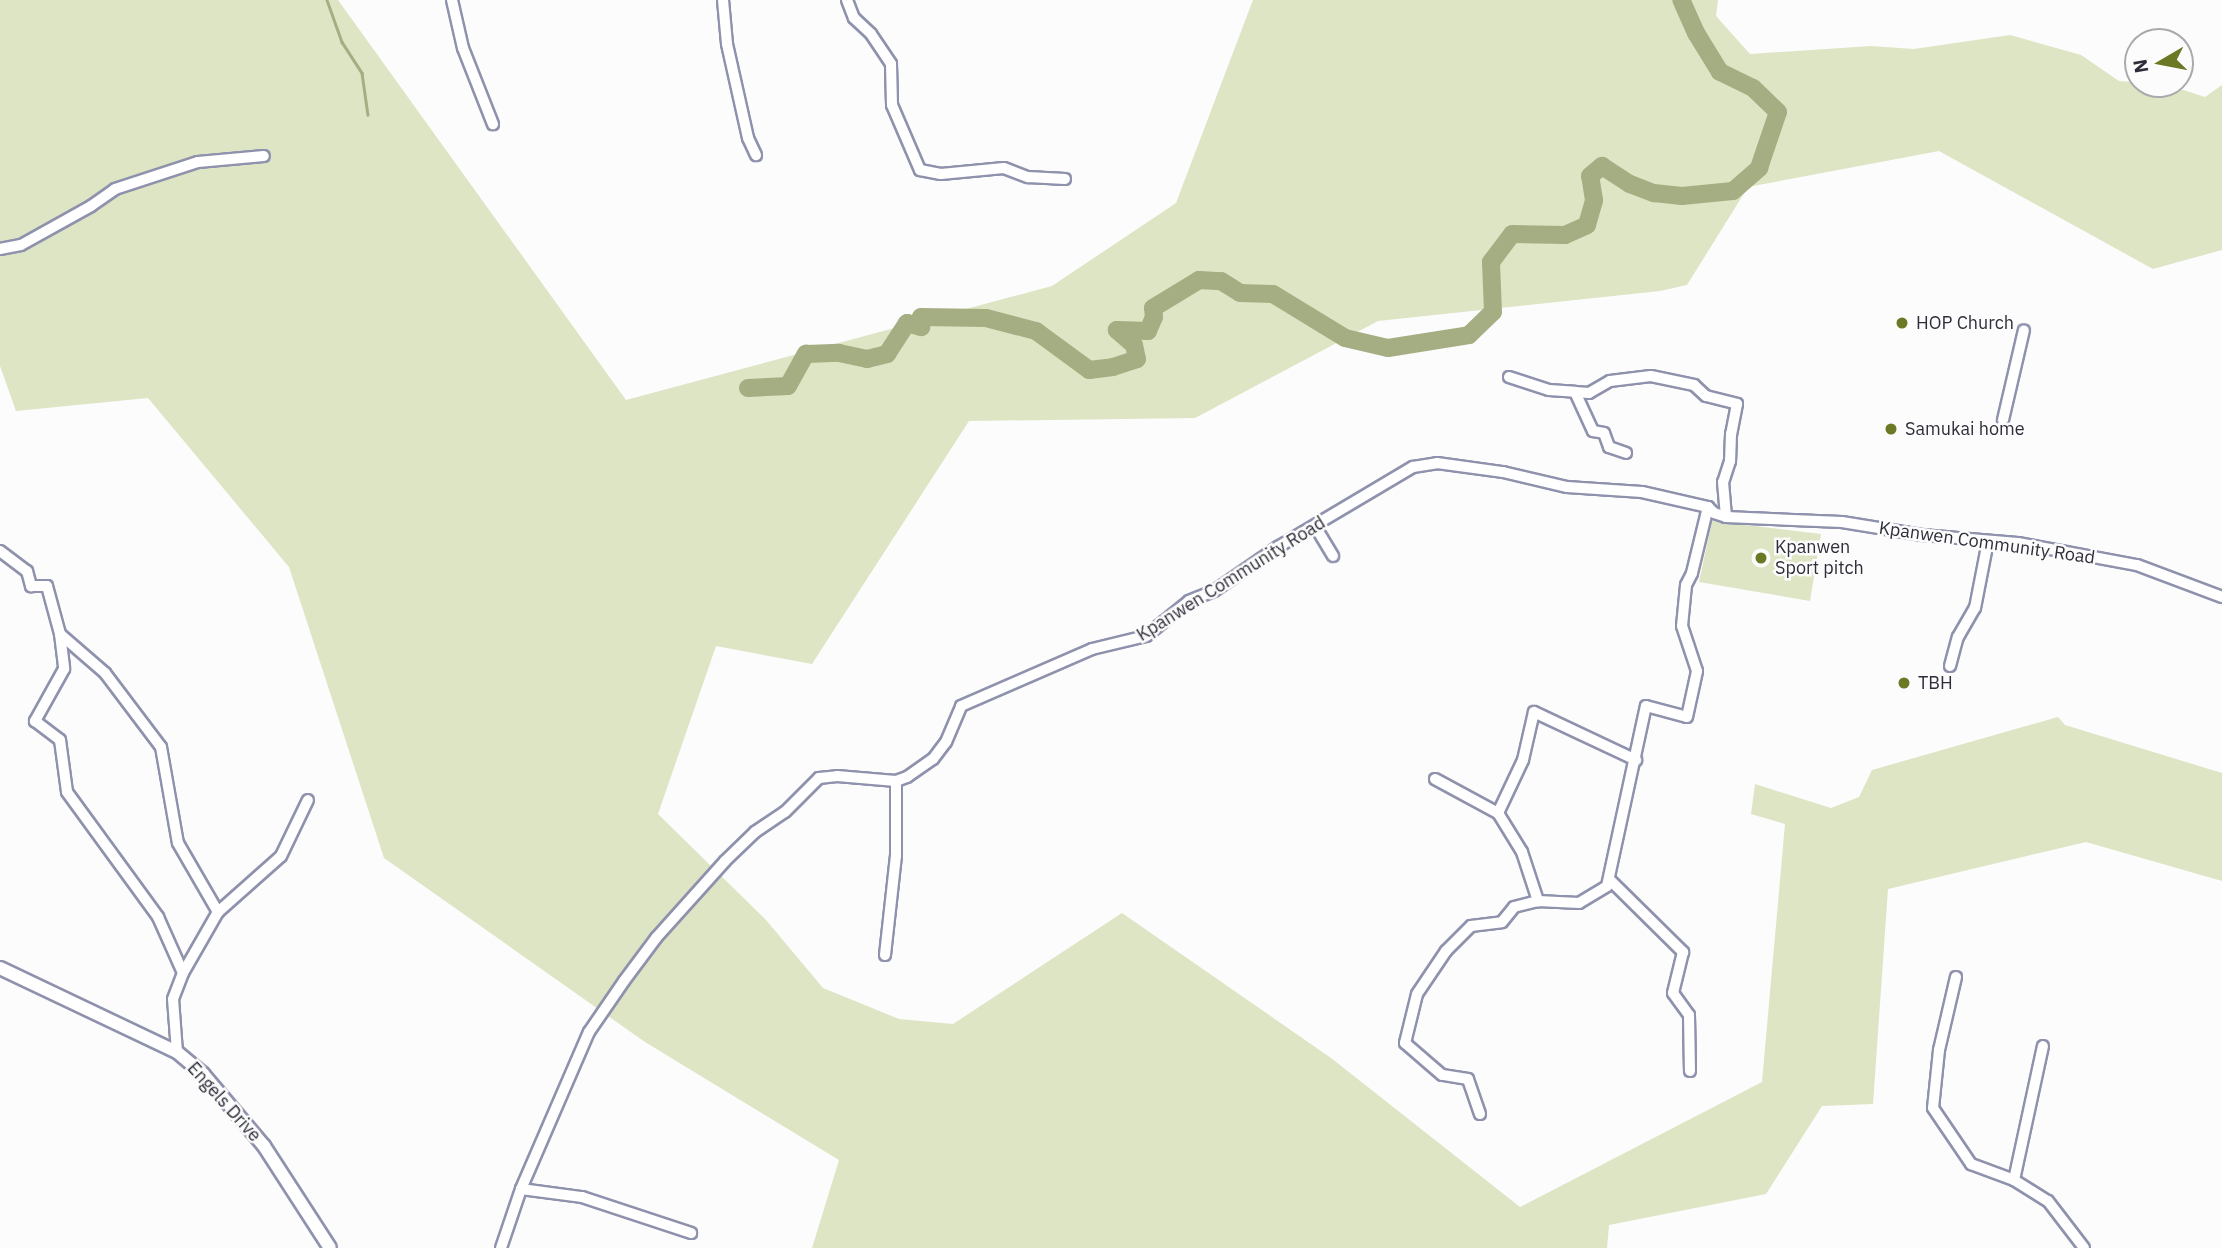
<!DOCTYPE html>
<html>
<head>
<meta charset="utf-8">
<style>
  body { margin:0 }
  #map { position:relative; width:2222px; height:1248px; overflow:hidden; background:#fcfcfc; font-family:"IBM Plex Sans",sans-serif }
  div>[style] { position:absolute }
  .green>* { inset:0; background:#dde5c4 }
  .stream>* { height:2.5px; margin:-1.25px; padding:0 1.25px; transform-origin:1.25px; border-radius:1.25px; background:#a5ae82 }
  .river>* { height:18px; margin:-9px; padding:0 9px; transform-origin:9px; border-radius:9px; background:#a5ae82 }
  .roads { filter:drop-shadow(2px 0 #8f92ac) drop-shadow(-2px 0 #8f92ac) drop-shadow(0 2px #8f92ac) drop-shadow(0 -2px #8f92ac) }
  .minor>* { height:10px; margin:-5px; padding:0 5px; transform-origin:5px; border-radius:5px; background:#fff }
  .tertiary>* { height:12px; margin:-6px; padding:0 6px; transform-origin:6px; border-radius:6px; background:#fff }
  .dots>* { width:19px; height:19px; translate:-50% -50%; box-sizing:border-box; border:4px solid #fcfcfc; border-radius:50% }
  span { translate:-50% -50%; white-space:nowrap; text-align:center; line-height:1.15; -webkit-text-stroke:5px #fcfcfc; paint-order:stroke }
  .poi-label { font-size:18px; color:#2d2e39 }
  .left { translate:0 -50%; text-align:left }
  .street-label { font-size:18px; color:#2d2e39 }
  .north { position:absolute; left:2124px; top:28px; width:70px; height:70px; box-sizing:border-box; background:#fcfcfc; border:2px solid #a9aaae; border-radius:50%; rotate:260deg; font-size:19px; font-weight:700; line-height:28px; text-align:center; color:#2d2e39 }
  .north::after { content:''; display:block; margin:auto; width:24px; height:32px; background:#6b7824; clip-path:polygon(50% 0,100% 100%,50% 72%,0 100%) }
</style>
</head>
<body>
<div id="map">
  <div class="green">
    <i style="clip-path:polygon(0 0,338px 0,626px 400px,1052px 286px,1176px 203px,1253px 0,1718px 0,1716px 16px,1750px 54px,1871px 46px,1914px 49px,2010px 35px,2081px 55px,2119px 81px,2165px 84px,2205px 97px,2222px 85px,2222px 250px,2153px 269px,1939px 151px,1748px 187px,1687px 285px,1660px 291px,1378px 321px,1195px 418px,969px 421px,812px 664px,716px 646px,658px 814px,766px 920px,823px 988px,899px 1019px,953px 1024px,1122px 913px,1331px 1058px,1520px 1207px,1762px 1082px,1785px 824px,1751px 814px,1755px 784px,1831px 808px,1859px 797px,1872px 770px,2058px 717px,2065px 725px,2222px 773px,2222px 881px,2086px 842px,1888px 889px,1873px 1104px,1822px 1106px,1766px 1194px,1609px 1225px,1607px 1248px,812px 1248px,839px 1160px,645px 1042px,384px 858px,289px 567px,148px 398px,16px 411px,0 366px)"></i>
    <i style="clip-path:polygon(1712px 521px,1821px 534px,1810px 601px,1699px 582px)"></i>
  </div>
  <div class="stream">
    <i style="left:327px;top:0;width:45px;rotate:70.3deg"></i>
    <i style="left:342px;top:42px;width:37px;rotate:57deg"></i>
    <i style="left:362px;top:73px;width:42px;rotate:81.9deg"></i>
  </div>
  <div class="river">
    <i style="left:748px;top:388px;width:40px;rotate:-2.9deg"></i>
    <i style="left:788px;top:386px;width:37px;rotate:-61deg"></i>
    <i style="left:806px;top:354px;width:33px;rotate:-2deg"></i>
    <i style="left:839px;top:353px;width:29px;rotate:12deg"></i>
    <i style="left:867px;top:359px;width:21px;rotate:-14deg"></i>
    <i style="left:887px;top:354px;width:37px;rotate:-57deg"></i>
    <i style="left:907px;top:323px;width:15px;rotate:16deg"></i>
    <i style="left:921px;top:327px;width:10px;rotate:-90deg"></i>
    <i style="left:921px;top:317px;width:65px;rotate:0.9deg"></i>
    <i style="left:986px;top:318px;width:52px;rotate:14.6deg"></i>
    <i style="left:1036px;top:331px;width:66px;rotate:36.3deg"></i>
    <i style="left:1089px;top:370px;width:24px;rotate:-7deg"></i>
    <i style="left:1113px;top:367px;width:25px;rotate:-18deg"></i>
    <i style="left:1137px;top:359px;width:14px;rotate:-102deg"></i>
    <i style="left:1134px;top:345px;width:23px;rotate:-139deg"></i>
    <i style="left:1117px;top:330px;width:31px;rotate:2deg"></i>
    <i style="left:1148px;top:331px;width:15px;rotate:-67deg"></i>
    <i style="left:1154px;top:317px;width:9px;rotate:-96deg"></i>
    <i style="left:1153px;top:308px;width:54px;rotate:-31.3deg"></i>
    <i style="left:1199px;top:280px;width:22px;rotate:3deg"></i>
    <i style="left:1221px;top:281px;width:22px;rotate:32deg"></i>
    <i style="left:1240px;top:293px;width:33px;rotate:2deg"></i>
    <i style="left:1273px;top:294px;width:84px;rotate:31.4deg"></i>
    <i style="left:1345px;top:338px;width:44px;rotate:13.1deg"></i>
    <i style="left:1388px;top:348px;width:82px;rotate:-9.1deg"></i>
    <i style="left:1469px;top:335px;width:33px;rotate:-44deg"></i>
    <i style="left:1493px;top:312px;width:50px;rotate:-92.3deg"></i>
    <i style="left:1491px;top:262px;width:35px;rotate:-53deg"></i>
    <i style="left:1512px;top:234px;width:53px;rotate:1.1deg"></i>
    <i style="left:1565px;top:235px;width:24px;rotate:-24deg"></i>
    <i style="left:1587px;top:225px;width:26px;rotate:-74deg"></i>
    <i style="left:1594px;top:200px;width:24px;rotate:-99deg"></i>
    <i style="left:1590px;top:176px;width:16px;rotate:-40deg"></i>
    <i style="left:1602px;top:166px;width:33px;rotate:33deg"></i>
    <i style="left:1630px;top:184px;width:26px;rotate:21deg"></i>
    <i style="left:1654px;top:193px;width:28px;rotate:6deg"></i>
    <i style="left:1682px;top:196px;width:51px;rotate:-5.6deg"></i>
    <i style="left:1733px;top:191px;width:35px;rotate:-41deg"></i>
    <i style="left:1759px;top:168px;width:59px;rotate:-71.3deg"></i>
    <i style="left:1778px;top:112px;width:35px;rotate:-136deg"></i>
    <i style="left:1753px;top:88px;width:37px;rotate:-154deg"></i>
    <i style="left:1720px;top:72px;width:46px;rotate:-121.6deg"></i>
    <i style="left:1696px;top:33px;width:36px;rotate:-114deg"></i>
  </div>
  <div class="roads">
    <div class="minor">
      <i style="left:452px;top:0;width:49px;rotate:77.1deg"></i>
      <i style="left:463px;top:48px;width:82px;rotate:68.5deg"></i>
      <i style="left:723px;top:0;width:44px;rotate:84.8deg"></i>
      <i style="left:727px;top:44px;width:96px;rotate:77.4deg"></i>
      <i style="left:748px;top:138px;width:19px;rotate:65deg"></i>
      <i style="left:847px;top:0;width:19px;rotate:69deg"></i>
      <i style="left:854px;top:18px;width:23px;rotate:43deg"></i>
      <i style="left:871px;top:34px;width:36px;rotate:56deg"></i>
      <i style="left:891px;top:64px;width:41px;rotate:88.6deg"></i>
      <i style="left:892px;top:105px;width:71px;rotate:66.7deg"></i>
      <i style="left:920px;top:170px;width:21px;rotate:11deg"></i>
      <i style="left:941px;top:174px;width:63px;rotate:-5.4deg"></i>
      <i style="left:1004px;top:168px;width:26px;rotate:21deg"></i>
      <i style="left:1028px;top:177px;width:37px;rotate:3deg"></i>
      <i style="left:0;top:249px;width:21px;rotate:-11deg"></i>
      <i style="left:21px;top:245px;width:80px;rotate:-29.1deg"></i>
      <i style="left:91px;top:206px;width:29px;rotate:-35deg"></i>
      <i style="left:115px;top:189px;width:87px;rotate:-18deg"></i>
      <i style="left:198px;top:162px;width:66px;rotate:-5.2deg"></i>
      <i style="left:1509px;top:377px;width:42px;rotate:18deg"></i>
      <i style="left:1549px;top:390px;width:26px;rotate:4deg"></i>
      <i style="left:1575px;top:392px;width:43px;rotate:65.2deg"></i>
      <i style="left:1593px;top:431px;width:11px;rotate:10deg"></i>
      <i style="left:1604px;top:433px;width:15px;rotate:70deg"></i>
      <i style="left:1609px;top:447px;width:18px;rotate:19deg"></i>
      <i style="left:1575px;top:392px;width:14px;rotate:4deg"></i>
      <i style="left:1589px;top:393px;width:24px;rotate:-30deg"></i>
      <i style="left:1610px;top:381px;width:41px;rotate:-7deg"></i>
      <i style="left:1651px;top:376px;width:44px;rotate:11.8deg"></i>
      <i style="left:1694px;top:385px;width:16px;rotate:43deg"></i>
      <i style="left:1706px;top:396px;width:32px;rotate:14deg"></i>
      <i style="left:1737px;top:404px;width:31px;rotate:101deg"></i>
      <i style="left:1731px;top:434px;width:27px;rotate:92deg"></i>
      <i style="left:1730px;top:461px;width:22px;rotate:108deg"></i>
      <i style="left:1723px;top:482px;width:35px;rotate:85deg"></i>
      <i style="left:2003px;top:420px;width:92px;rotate:-76.9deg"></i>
      <i style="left:1315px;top:526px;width:35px;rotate:59deg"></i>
      <i style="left:0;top:551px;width:34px;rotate:37deg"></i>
      <i style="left:27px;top:571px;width:16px;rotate:75deg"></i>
      <i style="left:31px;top:586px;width:16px"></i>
      <i style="left:47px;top:586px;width:50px;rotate:74.8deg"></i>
      <i style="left:60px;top:634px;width:60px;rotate:40.9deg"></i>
      <i style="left:105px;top:673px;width:93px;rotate:52.9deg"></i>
      <i style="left:161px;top:747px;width:97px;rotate:80deg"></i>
      <i style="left:178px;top:843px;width:80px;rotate:59.9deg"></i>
      <i style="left:60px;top:634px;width:35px;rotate:83deg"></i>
      <i style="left:64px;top:669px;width:60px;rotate:119.1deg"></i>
      <i style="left:35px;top:721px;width:31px;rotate:37deg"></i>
      <i style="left:60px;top:740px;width:52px;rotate:82.3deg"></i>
      <i style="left:67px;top:792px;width:155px;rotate:53.9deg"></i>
      <i style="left:158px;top:917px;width:61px;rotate:65.9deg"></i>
      <i style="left:1950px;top:666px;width:30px;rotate:-75deg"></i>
      <i style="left:1958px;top:637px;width:34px;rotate:-60deg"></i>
      <i style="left:1975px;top:608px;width:68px;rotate:-79deg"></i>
      <i style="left:1435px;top:779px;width:72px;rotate:28.4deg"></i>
      <i style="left:1498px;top:813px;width:46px;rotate:58.4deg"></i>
      <i style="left:1522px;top:852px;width:52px;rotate:71.9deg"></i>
      <i style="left:1538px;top:901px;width:41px;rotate:2.8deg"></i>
      <i style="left:1579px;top:903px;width:33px;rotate:-31deg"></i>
      <i style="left:1607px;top:886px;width:184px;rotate:-77.8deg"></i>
      <i style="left:1646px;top:706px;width:42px;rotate:15deg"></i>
      <i style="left:1687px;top:717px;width:47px;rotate:-77.7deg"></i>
      <i style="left:1697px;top:671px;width:47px;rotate:-108.4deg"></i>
      <i style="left:1682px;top:626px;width:41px;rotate:-84.4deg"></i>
      <i style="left:1686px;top:585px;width:13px;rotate:-63deg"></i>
      <i style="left:1692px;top:573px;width:68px;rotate:-76.4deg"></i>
      <i style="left:1498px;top:813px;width:59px;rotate:-64.7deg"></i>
      <i style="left:1523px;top:760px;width:49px;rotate:-77.1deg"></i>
      <i style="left:1534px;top:712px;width:113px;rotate:25.2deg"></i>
      <i style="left:1610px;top:880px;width:103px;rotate:44.6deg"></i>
      <i style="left:1683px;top:952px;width:42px;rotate:103.7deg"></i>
      <i style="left:1673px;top:993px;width:27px;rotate:54deg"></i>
      <i style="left:1689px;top:1015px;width:56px;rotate:89deg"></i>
      <i style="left:885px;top:955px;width:100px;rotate:-83.7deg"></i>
      <i style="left:896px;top:856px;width:75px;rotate:-90deg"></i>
      <i style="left:1956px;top:977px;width:75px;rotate:103.1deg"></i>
      <i style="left:1939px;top:1050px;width:58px;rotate:95.9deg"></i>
      <i style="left:1933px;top:1108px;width:68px;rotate:55.8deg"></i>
      <i style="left:1971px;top:1164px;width:46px;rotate:20.4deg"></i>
      <i style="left:2014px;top:1180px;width:40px;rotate:32deg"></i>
      <i style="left:2048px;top:1201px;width:59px;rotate:52.5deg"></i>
      <i style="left:177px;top:1052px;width:53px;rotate:-94.3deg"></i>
      <i style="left:173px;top:999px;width:28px;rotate:-69deg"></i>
      <i style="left:183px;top:973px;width:70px;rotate:-60.2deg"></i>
      <i style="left:218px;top:912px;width:84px;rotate:-41.6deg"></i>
      <i style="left:281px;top:856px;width:62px;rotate:-64.3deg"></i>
      <i style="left:1480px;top:1114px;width:37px;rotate:-109deg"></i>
      <i style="left:1468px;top:1079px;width:26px;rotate:-171deg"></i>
      <i style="left:1442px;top:1075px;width:49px;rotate:-139.1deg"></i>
      <i style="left:1405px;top:1043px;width:50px;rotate:-76.2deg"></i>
      <i style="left:1417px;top:994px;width:52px;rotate:-56deg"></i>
      <i style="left:1446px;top:951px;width:35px;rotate:-45deg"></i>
      <i style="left:1471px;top:926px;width:31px;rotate:-7deg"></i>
      <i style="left:1502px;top:922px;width:19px;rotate:-51deg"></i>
      <i style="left:1514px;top:907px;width:25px;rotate:-14deg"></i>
      <i style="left:2014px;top:1180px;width:137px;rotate:-77.8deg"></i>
      <i style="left:521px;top:1189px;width:171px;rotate:-66.6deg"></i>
      <i style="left:589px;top:1032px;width:62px;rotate:-55.5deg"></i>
      <i style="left:624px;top:981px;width:54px;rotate:-53.3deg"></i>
      <i style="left:656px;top:938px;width:103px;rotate:-48.1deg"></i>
      <i style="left:725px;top:861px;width:42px;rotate:-44deg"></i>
      <i style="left:755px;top:832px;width:36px;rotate:-34deg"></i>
      <i style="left:785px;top:812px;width:48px;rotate:-45deg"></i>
      <i style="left:819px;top:778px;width:18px;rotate:-6deg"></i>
      <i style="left:837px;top:776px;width:59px;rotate:4.8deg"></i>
      <i style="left:896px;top:781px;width:12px;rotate:-20deg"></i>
      <i style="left:907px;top:777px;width:32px;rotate:-35deg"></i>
      <i style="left:933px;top:759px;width:21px;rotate:-53deg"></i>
      <i style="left:946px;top:742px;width:39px;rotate:-67deg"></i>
      <i style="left:961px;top:706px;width:143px;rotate:-23.5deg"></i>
      <i style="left:1092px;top:649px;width:56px;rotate:-13.5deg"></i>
      <i style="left:1146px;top:636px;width:55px;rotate:-39.1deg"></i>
      <i style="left:1189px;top:601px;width:27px;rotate:-22deg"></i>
      <i style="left:1214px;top:591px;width:78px;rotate:-34.5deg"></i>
      <i style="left:1278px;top:547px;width:157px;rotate:-30.7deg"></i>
      <i style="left:1413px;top:467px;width:24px;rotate:-9deg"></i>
      <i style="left:1437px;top:463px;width:67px;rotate:7.8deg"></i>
      <i style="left:1503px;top:472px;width:66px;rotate:13.2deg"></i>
      <i style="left:1567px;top:487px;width:75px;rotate:3.8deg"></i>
      <i style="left:1642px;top:492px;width:68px;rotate:12.8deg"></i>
      <i style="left:1708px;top:507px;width:8px;rotate:45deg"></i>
      <i style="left:1714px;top:513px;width:13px;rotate:18deg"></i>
      <i style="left:1726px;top:517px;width:116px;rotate:2.5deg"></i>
      <i style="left:1842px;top:522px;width:81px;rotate:9.2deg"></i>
      <i style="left:1922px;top:535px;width:96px;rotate:4.8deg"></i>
      <i style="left:2018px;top:543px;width:121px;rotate:10.5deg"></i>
      <i style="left:2137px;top:565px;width:91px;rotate:20.6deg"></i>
      <i style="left:501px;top:1248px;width:62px;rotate:-71.3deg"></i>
      <i style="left:521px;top:1189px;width:62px;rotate:7.5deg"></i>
      <i style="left:582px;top:1197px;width:115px;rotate:18.3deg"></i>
    </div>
    <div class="tertiary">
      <i style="left:0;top:968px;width:196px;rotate:25.4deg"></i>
      <i style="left:177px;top:1052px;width:34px;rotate:40deg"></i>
      <i style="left:203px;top:1074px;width:94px;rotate:49.7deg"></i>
      <i style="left:264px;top:1146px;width:121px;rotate:57.1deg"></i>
    </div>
  </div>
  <div class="dots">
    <i style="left:1902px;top:323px;background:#6b7824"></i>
    <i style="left:1891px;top:429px;background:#6b7824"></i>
    <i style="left:1761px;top:558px;background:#6b7824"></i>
    <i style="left:1904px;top:683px;background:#6b7824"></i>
  </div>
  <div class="poi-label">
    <span class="left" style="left:1916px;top:323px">HOP Church</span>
    <span class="left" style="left:1905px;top:429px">Samukai home</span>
    <span class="left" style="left:1775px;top:558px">Kpanwen<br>Sport pitch</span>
    <span class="left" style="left:1918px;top:683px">TBH</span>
  </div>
  <div class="street-label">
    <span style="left:1987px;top:543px;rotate:8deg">Kpanwen Community Road</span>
    <span style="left:1231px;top:579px;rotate:-32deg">Kpanwen Community Road</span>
    <span style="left:224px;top:1102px;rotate:48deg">Engels Drive</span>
  </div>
  <div class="north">N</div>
</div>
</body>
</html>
